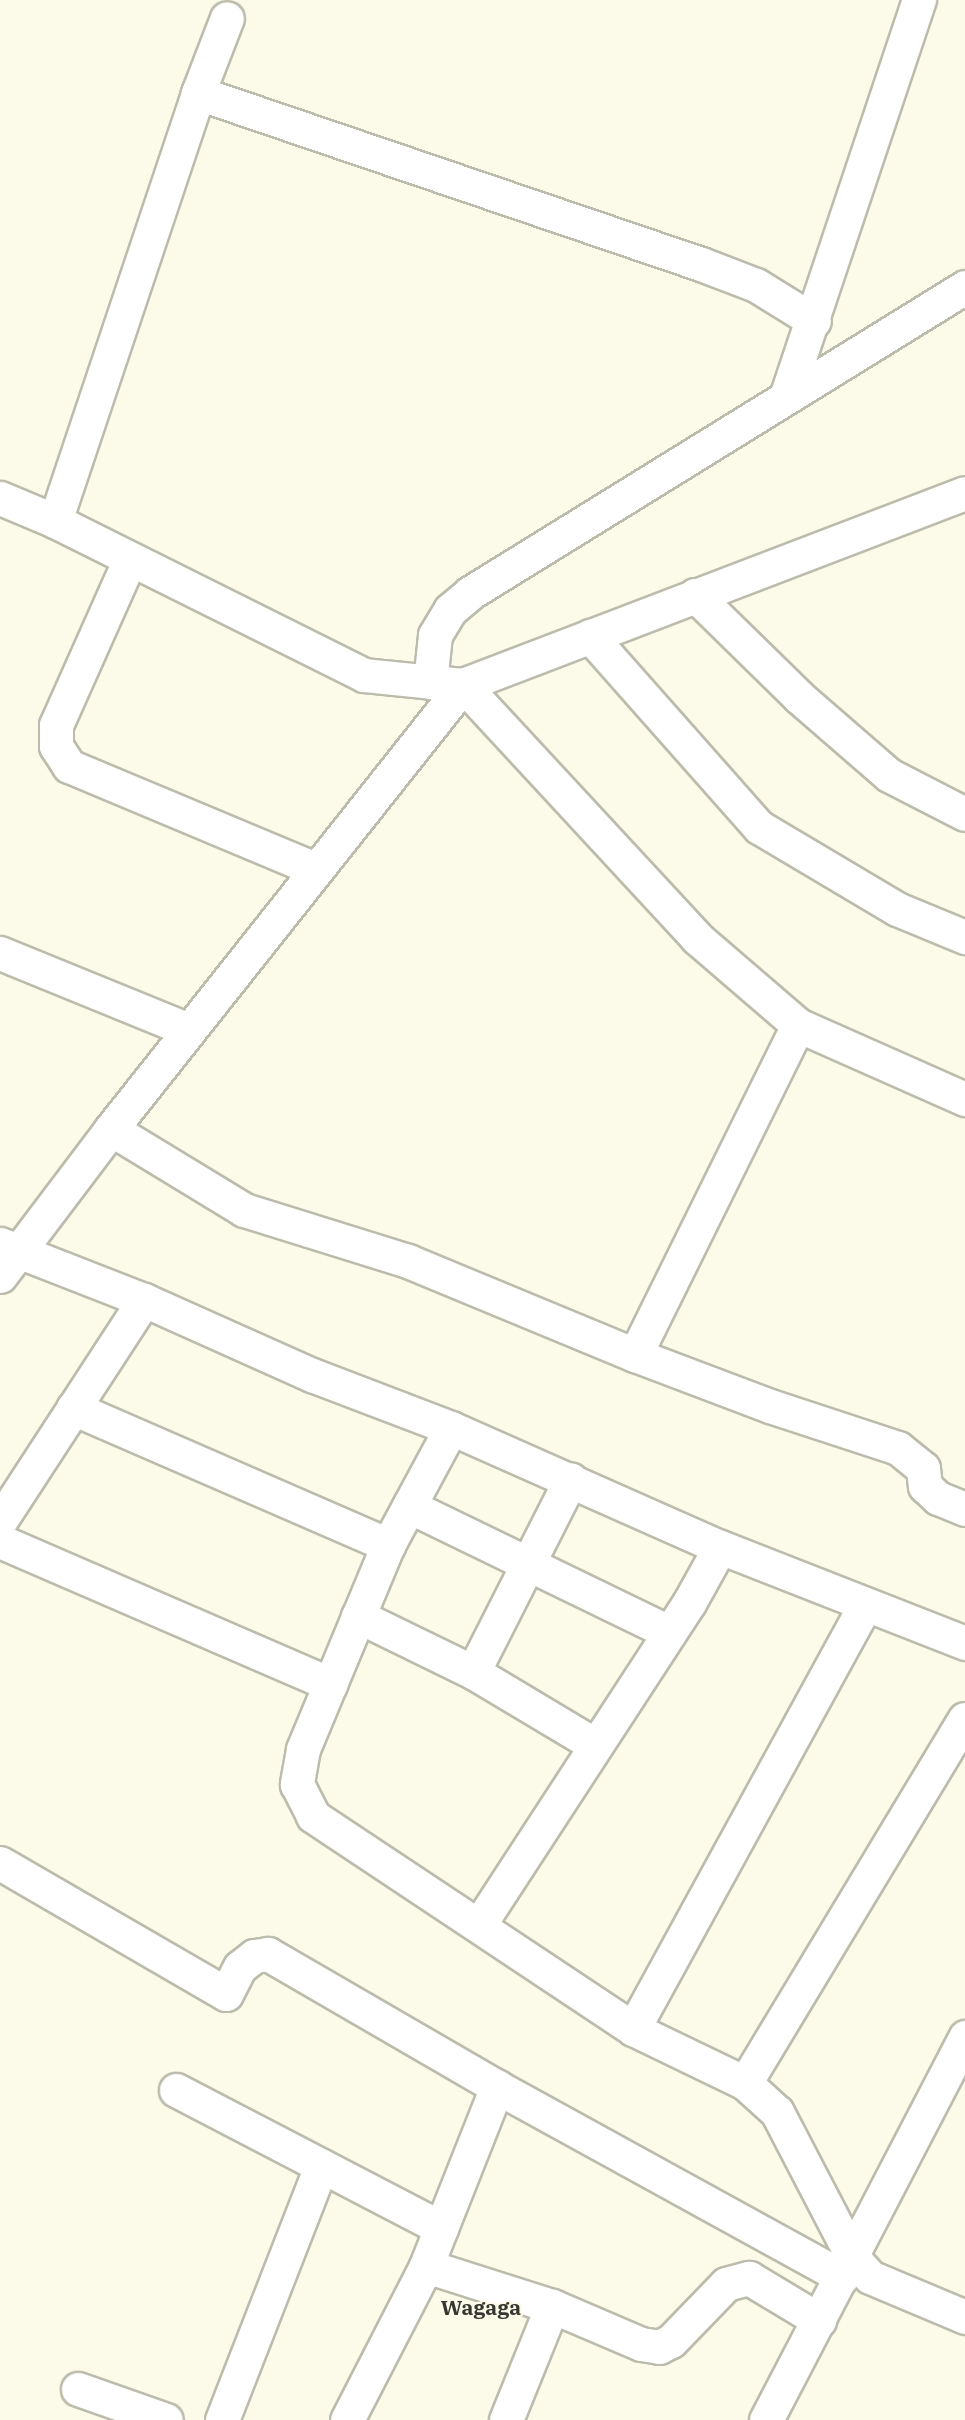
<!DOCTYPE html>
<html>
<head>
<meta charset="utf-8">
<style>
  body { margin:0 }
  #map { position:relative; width:965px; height:2420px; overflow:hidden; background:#fcfbea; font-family:"IBM Plex Serif",serif }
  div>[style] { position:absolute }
  .roads { filter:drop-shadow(2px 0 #bcbcac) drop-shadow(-2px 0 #bcbcac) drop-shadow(0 2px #bcbcac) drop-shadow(0 -2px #bcbcac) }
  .minor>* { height:33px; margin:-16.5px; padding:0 16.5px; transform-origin:16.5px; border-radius:16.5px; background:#fff }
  span { translate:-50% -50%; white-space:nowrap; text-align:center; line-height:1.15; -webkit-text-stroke:4.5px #fcfbea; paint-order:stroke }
  .district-label { font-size:21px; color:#363630; font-weight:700 }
</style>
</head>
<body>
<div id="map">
  <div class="roads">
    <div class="minor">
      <i style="left:198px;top:93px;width:531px;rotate:18.78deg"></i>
      <i style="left:701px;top:264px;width:59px;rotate:20.9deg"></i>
      <i style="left:756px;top:285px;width:68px;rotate:31.8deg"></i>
      <i style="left:787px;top:394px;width:416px;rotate:-71.5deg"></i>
      <i style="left:0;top:498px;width:60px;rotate:22.7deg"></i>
      <i style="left:55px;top:521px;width:345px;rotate:26.5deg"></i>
      <i style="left:364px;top:675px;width:100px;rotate:5.8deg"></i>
      <i style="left:463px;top:685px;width:537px;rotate:-20.93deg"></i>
      <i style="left:55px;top:521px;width:451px;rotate:-71.5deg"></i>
      <i style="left:198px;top:93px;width:80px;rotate:-68.9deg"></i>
      <i style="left:130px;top:559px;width:182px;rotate:114deg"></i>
      <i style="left:56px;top:725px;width:21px;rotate:90deg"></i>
      <i style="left:56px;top:746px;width:24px;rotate:57deg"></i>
      <i style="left:69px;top:766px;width:267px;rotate:22.7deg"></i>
      <i style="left:695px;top:595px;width:146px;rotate:44.4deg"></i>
      <i style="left:799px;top:697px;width:119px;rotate:40.9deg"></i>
      <i style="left:889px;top:775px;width:85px;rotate:27.2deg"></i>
      <i style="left:590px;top:636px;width:255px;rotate:48.5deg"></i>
      <i style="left:759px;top:827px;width:161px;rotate:30.7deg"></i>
      <i style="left:897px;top:909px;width:74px;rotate:22.4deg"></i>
      <i style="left:430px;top:682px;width:47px;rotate:-83.9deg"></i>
      <i style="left:435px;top:635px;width:29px;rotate:-59deg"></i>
      <i style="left:450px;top:610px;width:26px;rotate:-40deg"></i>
      <i style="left:470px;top:593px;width:582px;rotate:-31.72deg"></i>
      <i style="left:0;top:953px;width:204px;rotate:22.2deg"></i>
      <i style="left:111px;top:1129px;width:156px;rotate:31.3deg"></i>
      <i style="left:244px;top:1210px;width:172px;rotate:17.3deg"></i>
      <i style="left:408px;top:1261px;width:246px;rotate:22.5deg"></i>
      <i style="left:635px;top:1355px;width:144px;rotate:20.7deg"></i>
      <i style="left:770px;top:1406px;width:135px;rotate:18.2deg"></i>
      <i style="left:898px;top:1448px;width:32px;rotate:39deg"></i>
      <i style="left:923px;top:1468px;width:18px;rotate:84deg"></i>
      <i style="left:925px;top:1486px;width:18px;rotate:43deg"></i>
      <i style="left:938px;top:1498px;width:29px;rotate:22deg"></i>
      <i style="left:0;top:1244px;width:155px;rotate:21.3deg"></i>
      <i style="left:144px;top:1300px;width:184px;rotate:24.1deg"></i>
      <i style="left:312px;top:1375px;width:149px;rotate:20.9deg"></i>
      <i style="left:451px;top:1428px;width:294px;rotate:23.9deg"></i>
      <i style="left:720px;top:1547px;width:263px;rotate:21.4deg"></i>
      <i style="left:0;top:1276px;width:184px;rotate:-52.9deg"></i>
      <i style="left:111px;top:1129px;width:567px;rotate:-51.59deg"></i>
      <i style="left:463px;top:685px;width:345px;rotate:47.2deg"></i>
      <i style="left:697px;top:938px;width:133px;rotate:40.7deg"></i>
      <i style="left:798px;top:1025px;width:183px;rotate:23.9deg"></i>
      <i style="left:635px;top:1355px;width:368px;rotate:-63.7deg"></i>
      <i style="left:73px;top:1408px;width:344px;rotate:23.5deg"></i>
      <i style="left:451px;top:1428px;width:133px;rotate:118.3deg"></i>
      <i style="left:388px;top:1545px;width:221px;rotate:112.6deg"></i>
      <i style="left:303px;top:1749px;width:36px;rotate:100deg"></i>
      <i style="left:297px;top:1784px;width:36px;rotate:63deg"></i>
      <i style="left:313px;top:1816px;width:384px;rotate:33.6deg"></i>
      <i style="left:633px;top:2029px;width:124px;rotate:25.7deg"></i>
      <i style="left:745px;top:2083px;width:43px;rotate:42.2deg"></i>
      <i style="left:777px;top:2112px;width:165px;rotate:62.5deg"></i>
      <i style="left:853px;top:2258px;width:25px;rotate:48deg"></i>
      <i style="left:870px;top:2277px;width:103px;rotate:22.8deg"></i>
      <i style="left:409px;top:1506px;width:289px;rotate:25.9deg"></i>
      <i style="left:0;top:1521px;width:264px;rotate:-56.9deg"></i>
      <i style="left:0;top:1541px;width:360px;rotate:23.4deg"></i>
      <i style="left:358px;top:1616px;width:128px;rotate:26deg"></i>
      <i style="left:473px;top:1672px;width:142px;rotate:30.9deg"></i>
      <i style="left:473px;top:1672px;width:216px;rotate:-63.1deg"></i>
      <i style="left:0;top:1863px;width:261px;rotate:30.1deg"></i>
      <i style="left:226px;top:1994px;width:30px;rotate:-63deg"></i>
      <i style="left:240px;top:1967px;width:18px;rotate:-38deg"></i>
      <i style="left:254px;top:1956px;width:14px;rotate:-8deg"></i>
      <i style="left:268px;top:1954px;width:265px;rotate:30.1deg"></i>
      <i style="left:497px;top:2087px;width:394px;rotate:28.8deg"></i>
      <i style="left:479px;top:1925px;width:384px;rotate:-56.9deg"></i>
      <i style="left:689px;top:1603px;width:64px;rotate:-61deg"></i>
      <i style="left:633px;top:2029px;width:482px;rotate:-61.3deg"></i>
      <i style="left:745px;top:2083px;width:425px;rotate:-58.9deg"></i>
      <i style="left:176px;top:2090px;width:299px;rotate:27.5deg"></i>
      <i style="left:426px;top:2266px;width:132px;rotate:17.6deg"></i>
      <i style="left:552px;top:2306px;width:97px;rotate:23.1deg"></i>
      <i style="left:641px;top:2344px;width:18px;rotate:9deg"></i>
      <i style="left:659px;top:2347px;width:13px;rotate:-27deg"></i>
      <i style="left:671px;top:2341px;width:79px;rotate:-46deg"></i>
      <i style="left:726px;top:2284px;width:24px;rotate:-15deg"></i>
      <i style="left:749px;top:2278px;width:82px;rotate:31deg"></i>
      <i style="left:78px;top:2389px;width:93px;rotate:19.4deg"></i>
      <i style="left:222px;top:2420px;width:273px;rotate:-68.7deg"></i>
      <i style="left:347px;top:2420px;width:173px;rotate:-62.8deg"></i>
      <i style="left:426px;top:2266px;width:193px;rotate:-68.4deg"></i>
      <i style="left:506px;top:2420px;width:123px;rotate:-68deg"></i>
      <i style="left:766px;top:2420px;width:432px;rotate:-62.5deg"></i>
    </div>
  </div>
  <div class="district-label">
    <span style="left:481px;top:2307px">Wagaga</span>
  </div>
</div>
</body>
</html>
